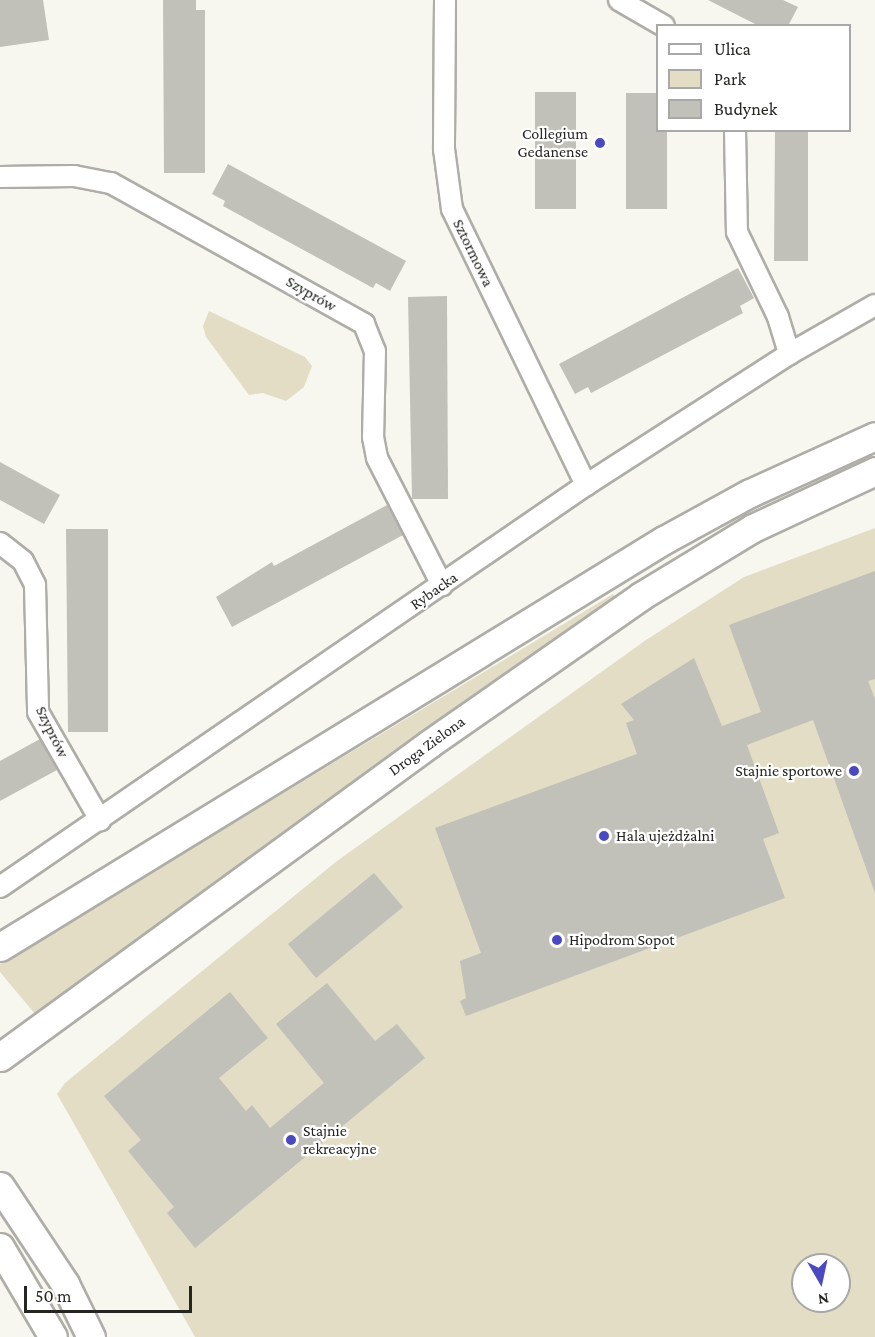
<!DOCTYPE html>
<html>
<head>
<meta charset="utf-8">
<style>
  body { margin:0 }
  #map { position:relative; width:875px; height:1337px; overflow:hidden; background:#f8f7ef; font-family:"Crimson Pro",serif }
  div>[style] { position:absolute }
  .green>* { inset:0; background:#e2ddc4 }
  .building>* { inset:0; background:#c1c0b9 }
  .roads { filter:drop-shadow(2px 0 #afada7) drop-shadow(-2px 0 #afada7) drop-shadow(0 2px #afada7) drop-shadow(0 -2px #afada7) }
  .street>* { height:20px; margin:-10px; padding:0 10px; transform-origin:10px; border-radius:10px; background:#fff }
  .secondary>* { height:27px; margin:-13.5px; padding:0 13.5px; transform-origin:13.5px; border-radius:13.5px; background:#fff }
  .dots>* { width:16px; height:16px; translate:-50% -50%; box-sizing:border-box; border:3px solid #fff; border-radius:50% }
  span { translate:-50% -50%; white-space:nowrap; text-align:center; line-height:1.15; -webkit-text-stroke:4.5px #fff; paint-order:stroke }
  .poi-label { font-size:16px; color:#252522 }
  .right { translate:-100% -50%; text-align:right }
  .left { translate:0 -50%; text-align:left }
  .street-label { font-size:16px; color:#252522 }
  .legend { position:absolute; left:656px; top:24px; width:195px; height:108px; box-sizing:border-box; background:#fff; border:2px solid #a8a8a7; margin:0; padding:8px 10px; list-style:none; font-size:18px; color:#252522 }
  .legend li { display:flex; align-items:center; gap:12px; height:30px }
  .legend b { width:30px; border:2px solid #a8a8a7 }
  .north { position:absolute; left:791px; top:1253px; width:60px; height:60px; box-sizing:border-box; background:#fff; border:2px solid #a8a8a7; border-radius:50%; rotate:171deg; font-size:16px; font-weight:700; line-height:24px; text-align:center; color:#252522 }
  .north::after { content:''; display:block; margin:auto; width:21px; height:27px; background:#4a49c0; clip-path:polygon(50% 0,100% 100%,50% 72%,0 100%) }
  .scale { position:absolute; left:24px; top:1286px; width:168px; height:27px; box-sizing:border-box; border:3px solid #252522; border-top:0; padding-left:8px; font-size:18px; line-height:21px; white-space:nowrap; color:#252522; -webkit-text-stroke:4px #fff; paint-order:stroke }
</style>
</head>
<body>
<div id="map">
  <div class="green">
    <i style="clip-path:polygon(209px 311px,305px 357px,312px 366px,304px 387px,286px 401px,263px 393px,249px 395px,206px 337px,203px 326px)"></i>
    <i style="clip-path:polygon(evenodd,875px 528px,875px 1337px,195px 1337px,57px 1094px,65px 1083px,337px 861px,646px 640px,744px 577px,875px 528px,803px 1265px,839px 1265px,839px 1301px,803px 1301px,803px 1265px)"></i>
    <i style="clip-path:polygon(613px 594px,615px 597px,35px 1014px,0 972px,0 964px)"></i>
  </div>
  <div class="building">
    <i style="clip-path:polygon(0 0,43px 0,49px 40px,0 47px)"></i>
    <i style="clip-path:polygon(163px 0,196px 0,196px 10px,205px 10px,205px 173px,164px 173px)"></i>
    <i style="clip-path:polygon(708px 0,783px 0,798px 7px,788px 26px,759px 26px)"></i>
    <i style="clip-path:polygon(535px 92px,576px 92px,576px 209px,535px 209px)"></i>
    <i style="clip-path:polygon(626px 93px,657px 93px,657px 130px,667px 130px,667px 209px,626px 209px)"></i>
    <i style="clip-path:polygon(775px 130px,808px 130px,808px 261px,774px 261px)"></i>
    <i style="clip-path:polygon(228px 164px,406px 261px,390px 291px,376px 283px,373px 288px,223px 206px,225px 201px,212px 194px)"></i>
    <i style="clip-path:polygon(738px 268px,754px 298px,740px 306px,743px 313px,591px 393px,588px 387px,575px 394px,559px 364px)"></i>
    <i style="clip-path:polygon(447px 296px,448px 499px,412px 499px,408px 297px)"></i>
    <i style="clip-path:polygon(0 462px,60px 495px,44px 524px,0 500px)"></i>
    <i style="clip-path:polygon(387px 505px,403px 535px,232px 627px,216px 597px,272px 562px,274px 566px)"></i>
    <i style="clip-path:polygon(66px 529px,108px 529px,108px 732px,68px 732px)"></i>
    <i style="clip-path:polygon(875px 571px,875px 679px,868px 681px,875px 699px,875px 893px,813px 720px,747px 745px,779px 833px,763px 839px,785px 898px,466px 1016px,460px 1001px,466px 998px,460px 961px,481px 953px,435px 828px,637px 754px,626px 723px,634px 720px,621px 704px,694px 658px,722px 726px,761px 712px,729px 625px)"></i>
    <i style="clip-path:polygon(40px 739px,57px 770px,0 801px,0 761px)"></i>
    <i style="clip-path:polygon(374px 873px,403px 907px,316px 978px,288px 944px)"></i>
    <i style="clip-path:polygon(327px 983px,375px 1041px,397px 1024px,425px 1058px,195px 1248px,167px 1213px,174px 1207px,128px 1151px,141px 1140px,104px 1096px,230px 992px,268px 1038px,219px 1078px,246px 1111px,252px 1105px,270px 1128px,324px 1083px,276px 1024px)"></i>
  </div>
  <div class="roads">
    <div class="street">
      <i style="left:445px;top:0;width:149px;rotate:90.4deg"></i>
      <i style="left:444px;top:149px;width:61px;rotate:82.4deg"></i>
      <i style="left:452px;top:209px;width:307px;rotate:64.1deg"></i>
      <i style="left:619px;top:0;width:52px;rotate:30deg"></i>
      <i style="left:735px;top:130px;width:102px;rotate:88.9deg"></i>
      <i style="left:737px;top:232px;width:94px;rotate:64.2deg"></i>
      <i style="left:778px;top:317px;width:39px;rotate:73deg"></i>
      <i style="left:0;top:177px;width:74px;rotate:-0.8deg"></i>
      <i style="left:74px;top:176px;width:38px;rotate:11deg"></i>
      <i style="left:111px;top:183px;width:290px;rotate:29.1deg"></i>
      <i style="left:364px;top:324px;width:29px;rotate:68deg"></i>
      <i style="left:375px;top:351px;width:86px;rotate:91.3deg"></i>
      <i style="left:373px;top:437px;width:21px;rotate:79deg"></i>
      <i style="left:377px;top:458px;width:143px;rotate:62.9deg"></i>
      <i style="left:0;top:543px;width:29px;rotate:38deg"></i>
      <i style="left:23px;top:561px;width:27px;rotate:63deg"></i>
      <i style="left:35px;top:585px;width:127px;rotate:88.6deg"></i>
      <i style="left:38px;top:712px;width:125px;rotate:60.1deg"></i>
      <i style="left:0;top:887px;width:711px;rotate:-34.45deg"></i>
      <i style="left:586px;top:485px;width:242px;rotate:-32.8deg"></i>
      <i style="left:789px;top:354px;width:99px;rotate:-29.7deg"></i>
    </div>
    <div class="secondary">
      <i style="left:0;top:947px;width:779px;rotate:-31.51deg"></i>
      <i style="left:664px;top:540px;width:98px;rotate:-28.7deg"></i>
      <i style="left:750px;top:493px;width:137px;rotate:-24.5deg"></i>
      <i style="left:0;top:1057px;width:531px;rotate:-36.11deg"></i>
      <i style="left:429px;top:744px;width:259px;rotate:-34.9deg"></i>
      <i style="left:641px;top:596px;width:131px;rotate:-31.3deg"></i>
      <i style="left:753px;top:528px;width:135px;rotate:-25deg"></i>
      <i style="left:0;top:1186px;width:118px;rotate:56.4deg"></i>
      <i style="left:65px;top:1284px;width:59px;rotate:63.9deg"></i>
      <i style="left:0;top:1247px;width:104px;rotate:59.5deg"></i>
    </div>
  </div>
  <div class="dots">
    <i style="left:600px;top:143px;background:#4a49c0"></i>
    <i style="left:854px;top:771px;background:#4a49c0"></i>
    <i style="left:604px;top:836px;background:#4a49c0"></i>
    <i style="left:557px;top:940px;background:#4a49c0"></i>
    <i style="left:291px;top:1140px;background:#4a49c0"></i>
  </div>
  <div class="poi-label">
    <span class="right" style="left:588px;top:143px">Collegium<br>Gedanense</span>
    <span class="right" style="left:842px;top:771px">Stajnie sportowe</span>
    <span class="left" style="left:616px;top:836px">Hala ujeżdżalni</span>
    <span class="left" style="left:569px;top:940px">Hipodrom Sopot</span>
    <span class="left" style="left:303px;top:1140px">Stajnie<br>rekreacyjne</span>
  </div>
  <div class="street-label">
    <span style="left:473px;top:253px;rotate:64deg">Sztormowa</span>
    <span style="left:311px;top:294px;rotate:30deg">Szyprów</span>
    <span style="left:434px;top:591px;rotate:-35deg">Rybacka</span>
    <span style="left:52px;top:732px;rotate:64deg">Szyprów</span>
    <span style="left:427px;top:746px;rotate:-36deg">Droga Zielona</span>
  </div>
  <ul class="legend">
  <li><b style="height:8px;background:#fff"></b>Ulica</li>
  <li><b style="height:16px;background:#e2ddc4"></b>Park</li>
  <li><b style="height:16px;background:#c1c0b9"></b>Budynek</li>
  </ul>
  <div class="north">N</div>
  <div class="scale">50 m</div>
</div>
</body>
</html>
